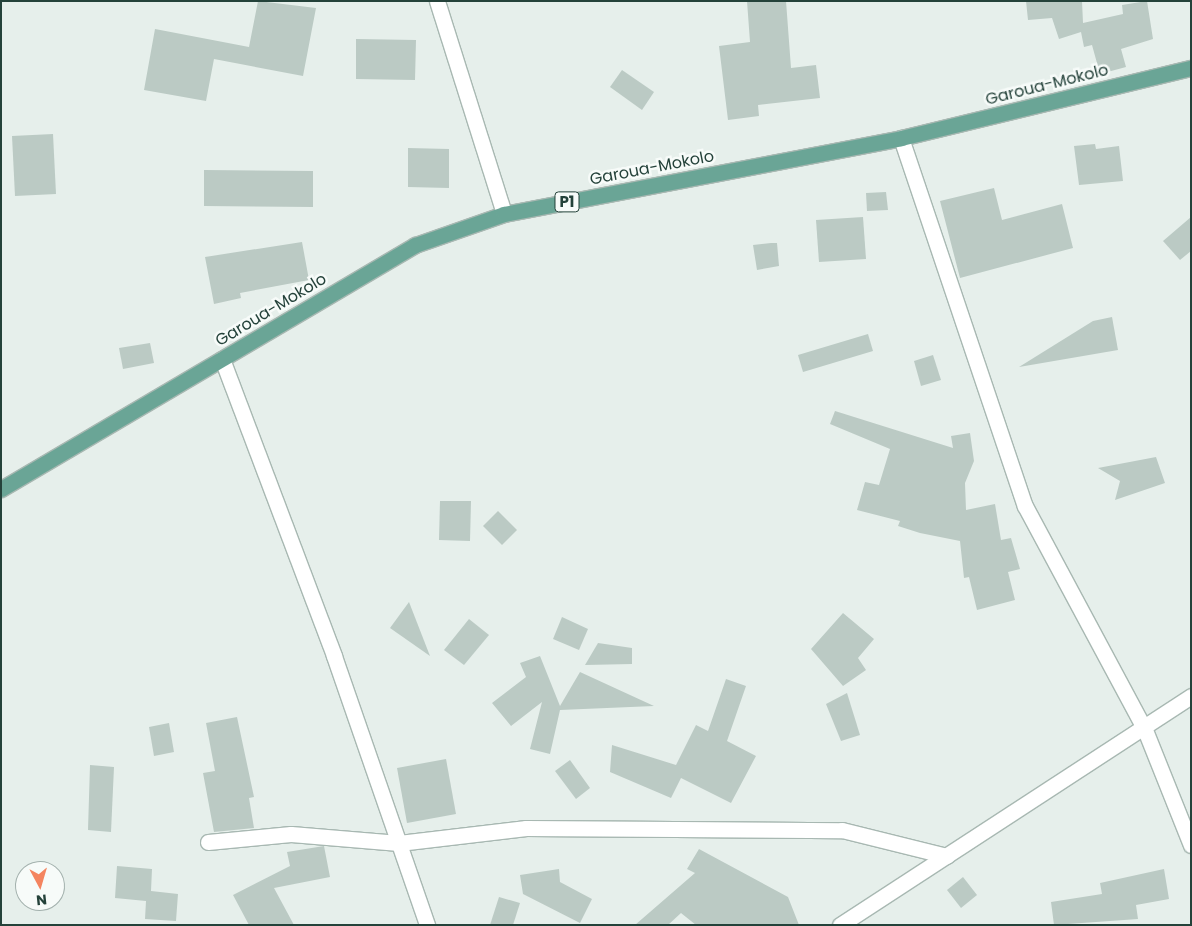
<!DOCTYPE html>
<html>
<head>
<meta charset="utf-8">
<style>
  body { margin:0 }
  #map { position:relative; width:1192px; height:926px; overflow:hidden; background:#e6efeb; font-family:Poppins,sans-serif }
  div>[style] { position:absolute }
  .building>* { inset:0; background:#bbcac4 }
  .roads { filter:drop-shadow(1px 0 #a8b8b2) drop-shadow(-1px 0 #a8b8b2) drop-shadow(0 1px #a8b8b2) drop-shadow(0 -1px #a8b8b2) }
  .street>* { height:15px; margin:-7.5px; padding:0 7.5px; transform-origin:7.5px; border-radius:7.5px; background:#fff }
  .primary>* { height:15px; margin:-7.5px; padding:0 7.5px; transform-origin:7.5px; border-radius:7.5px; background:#6aa596 }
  span { translate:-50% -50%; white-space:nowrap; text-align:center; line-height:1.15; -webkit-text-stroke:5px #f7fbf9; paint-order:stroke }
  .shield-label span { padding:1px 4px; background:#f7fbf9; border:1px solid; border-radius:4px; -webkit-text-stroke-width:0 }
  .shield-label { font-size:15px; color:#24423a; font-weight:700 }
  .street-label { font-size:16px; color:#24423a }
  .frame { position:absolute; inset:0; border:2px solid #24423a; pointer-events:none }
  .north { position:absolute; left:15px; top:861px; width:50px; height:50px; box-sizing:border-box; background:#f7fbf9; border:1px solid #a3b1ad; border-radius:50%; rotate:174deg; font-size:14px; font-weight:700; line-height:20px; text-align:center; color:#24423a }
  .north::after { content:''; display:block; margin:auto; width:18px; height:22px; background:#f4845f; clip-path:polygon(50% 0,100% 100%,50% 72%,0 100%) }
</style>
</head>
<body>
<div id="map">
  <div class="building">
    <i style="clip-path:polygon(258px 1px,316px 8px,303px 76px,214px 59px,206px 101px,144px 90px,155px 29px,249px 47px)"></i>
    <i style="clip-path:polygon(747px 1px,786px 1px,791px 68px,816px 65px,820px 98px,758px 105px,759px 116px,728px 120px,719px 46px,750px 42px)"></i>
    <i style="clip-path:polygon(1026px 1px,1082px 1px,1083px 23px,1123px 14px,1122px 5px,1147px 1px,1153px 39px,1121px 49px,1126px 67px,1100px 74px,1092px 45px,1084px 47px,1081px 32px,1059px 39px,1052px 18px,1028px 20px)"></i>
    <i style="clip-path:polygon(356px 39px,416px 40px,415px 80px,356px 79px)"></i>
    <i style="clip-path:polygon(622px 70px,654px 92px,642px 110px,610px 87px)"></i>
    <i style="clip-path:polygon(53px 134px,56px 194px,15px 196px,12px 136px)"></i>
    <i style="clip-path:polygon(1095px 144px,1096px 149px,1119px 146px,1123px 181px,1079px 185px,1074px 146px)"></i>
    <i style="clip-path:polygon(408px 148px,449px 149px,449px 188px,408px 187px)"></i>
    <i style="clip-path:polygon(204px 170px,313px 171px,313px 207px,204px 206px)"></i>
    <i style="clip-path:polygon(994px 188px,1002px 220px,1062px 204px,1073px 248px,960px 278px,940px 201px)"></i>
    <i style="clip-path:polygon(886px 192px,888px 210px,867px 211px,866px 193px)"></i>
    <i style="clip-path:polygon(863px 217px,866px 259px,819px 262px,816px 220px)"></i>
    <i style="clip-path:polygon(1191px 217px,1191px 251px,1180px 260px,1163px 241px)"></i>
    <i style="clip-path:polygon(302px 242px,309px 280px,240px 293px,241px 298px,214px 304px,205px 257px)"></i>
    <i style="clip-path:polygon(771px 243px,777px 243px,779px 266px,757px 270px,753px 245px)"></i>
    <i style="clip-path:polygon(1112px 317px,1118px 350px,1019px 367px,1093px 321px)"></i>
    <i style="clip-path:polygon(868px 334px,873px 351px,803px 372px,798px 355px)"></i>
    <i style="clip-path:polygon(150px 343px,154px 363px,123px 369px,119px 348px)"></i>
    <i style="clip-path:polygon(933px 355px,941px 380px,921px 386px,914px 361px)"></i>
    <i style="clip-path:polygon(835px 411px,953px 448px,951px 436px,970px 433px,974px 461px,965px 483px,966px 510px,995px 504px,1001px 540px,1011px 538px,1020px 569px,1008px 572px,1015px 600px,977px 610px,969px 577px,964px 578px,960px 541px,920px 533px,898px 526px,900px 521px,857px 510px,865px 482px,879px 485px,890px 449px,830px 424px)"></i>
    <i style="clip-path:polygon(1156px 457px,1165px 483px,1115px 500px,1120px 481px,1098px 468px)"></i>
    <i style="clip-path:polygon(440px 501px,471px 501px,470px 541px,439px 540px)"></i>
    <i style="clip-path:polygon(498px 511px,517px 530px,502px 545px,483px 526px)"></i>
    <i style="clip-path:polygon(409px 602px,430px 656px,390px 628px)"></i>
    <i style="clip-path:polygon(843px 613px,874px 639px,858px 658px,866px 670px,843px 686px,811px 649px)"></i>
    <i style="clip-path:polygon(562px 617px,588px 629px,579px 650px,553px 639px)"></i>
    <i style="clip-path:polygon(469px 619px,489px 635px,464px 665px,444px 650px)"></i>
    <i style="clip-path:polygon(598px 643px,632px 648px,632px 664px,585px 665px)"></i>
    <i style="clip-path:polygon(540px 656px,560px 706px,580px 672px,654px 706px,560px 710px,550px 754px,530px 749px,542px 702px,511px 726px,492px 703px,526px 677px,520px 663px)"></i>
    <i style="clip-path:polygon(726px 679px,746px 686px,727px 741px,756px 756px,731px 803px,681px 778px,671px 798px,610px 772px,612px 745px,676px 765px,696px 725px,708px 731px)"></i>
    <i style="clip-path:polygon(847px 693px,860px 735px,841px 741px,826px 704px)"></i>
    <i style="clip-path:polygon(237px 717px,254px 797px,249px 798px,254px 828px,214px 832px,203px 773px,215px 771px,206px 723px)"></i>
    <i style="clip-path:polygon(169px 723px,174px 752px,154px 756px,149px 727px)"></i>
    <i style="clip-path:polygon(446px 759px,456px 814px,407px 823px,397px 768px)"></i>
    <i style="clip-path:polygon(570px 760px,590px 788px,576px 799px,555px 771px)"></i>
    <i style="clip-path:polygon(90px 765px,114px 767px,111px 832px,88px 830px)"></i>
    <i style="clip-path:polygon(324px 846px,330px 877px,274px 888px,294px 925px,249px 925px,233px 895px,290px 866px,287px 852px)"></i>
    <i style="clip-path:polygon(699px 849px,788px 897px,799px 925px,696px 925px,681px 913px,668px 925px,635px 925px,695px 873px,687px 869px)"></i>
    <i style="clip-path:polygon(117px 866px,152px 869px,151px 891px,178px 894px,176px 921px,145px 919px,146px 901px,115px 898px)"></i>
    <i style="clip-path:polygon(559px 869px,560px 882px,592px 899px,580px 923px,523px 894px,520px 875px)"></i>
    <i style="clip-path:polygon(1164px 869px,1169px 899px,1136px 905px,1138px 919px,1054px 925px,1051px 902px,1102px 894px,1100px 883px)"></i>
    <i style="clip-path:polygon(963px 877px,977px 895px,961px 908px,947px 890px)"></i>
    <i style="clip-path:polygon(499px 897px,520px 903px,513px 925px,490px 925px)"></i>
  </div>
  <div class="roads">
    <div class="street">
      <i style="left:437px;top:1px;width:223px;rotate:72.5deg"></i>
      <i style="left:901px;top:138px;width:388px;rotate:71.4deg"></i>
      <i style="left:1025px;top:506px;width:254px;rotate:61.8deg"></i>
      <i style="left:1145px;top:730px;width:124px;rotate:68.2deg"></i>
      <i style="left:222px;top:359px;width:317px;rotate:69.3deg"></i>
      <i style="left:334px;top:656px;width:285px;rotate:70.9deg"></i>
      <i style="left:208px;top:842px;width:83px;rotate:-5.5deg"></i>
      <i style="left:291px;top:834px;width:108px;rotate:4.8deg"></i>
      <i style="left:399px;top:843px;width:128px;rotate:-6.7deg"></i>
      <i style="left:526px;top:828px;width:316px;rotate:0.4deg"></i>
      <i style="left:842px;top:830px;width:108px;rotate:13.9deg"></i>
      <i style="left:840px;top:925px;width:419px;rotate:-33.1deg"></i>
    </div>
    <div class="primary">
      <i style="left:1px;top:489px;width:481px;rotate:-30.5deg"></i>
      <i style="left:415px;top:245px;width:94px;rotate:-19.2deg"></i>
      <i style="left:504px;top:214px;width:404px;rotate:-10.8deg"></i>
      <i style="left:901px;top:138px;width:298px;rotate:-13.6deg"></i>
    </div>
  </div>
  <div class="shield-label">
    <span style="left:567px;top:202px">P1</span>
  </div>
  <div class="street-label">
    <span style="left:1047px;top:85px;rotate:-14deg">Garoua-Mokolo</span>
    <span style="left:652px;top:168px;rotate:-11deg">Garoua-Mokolo</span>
    <span style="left:271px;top:310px;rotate:-31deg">Garoua-Mokolo</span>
  </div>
  <div class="frame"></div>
  <div class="north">N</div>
</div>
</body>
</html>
